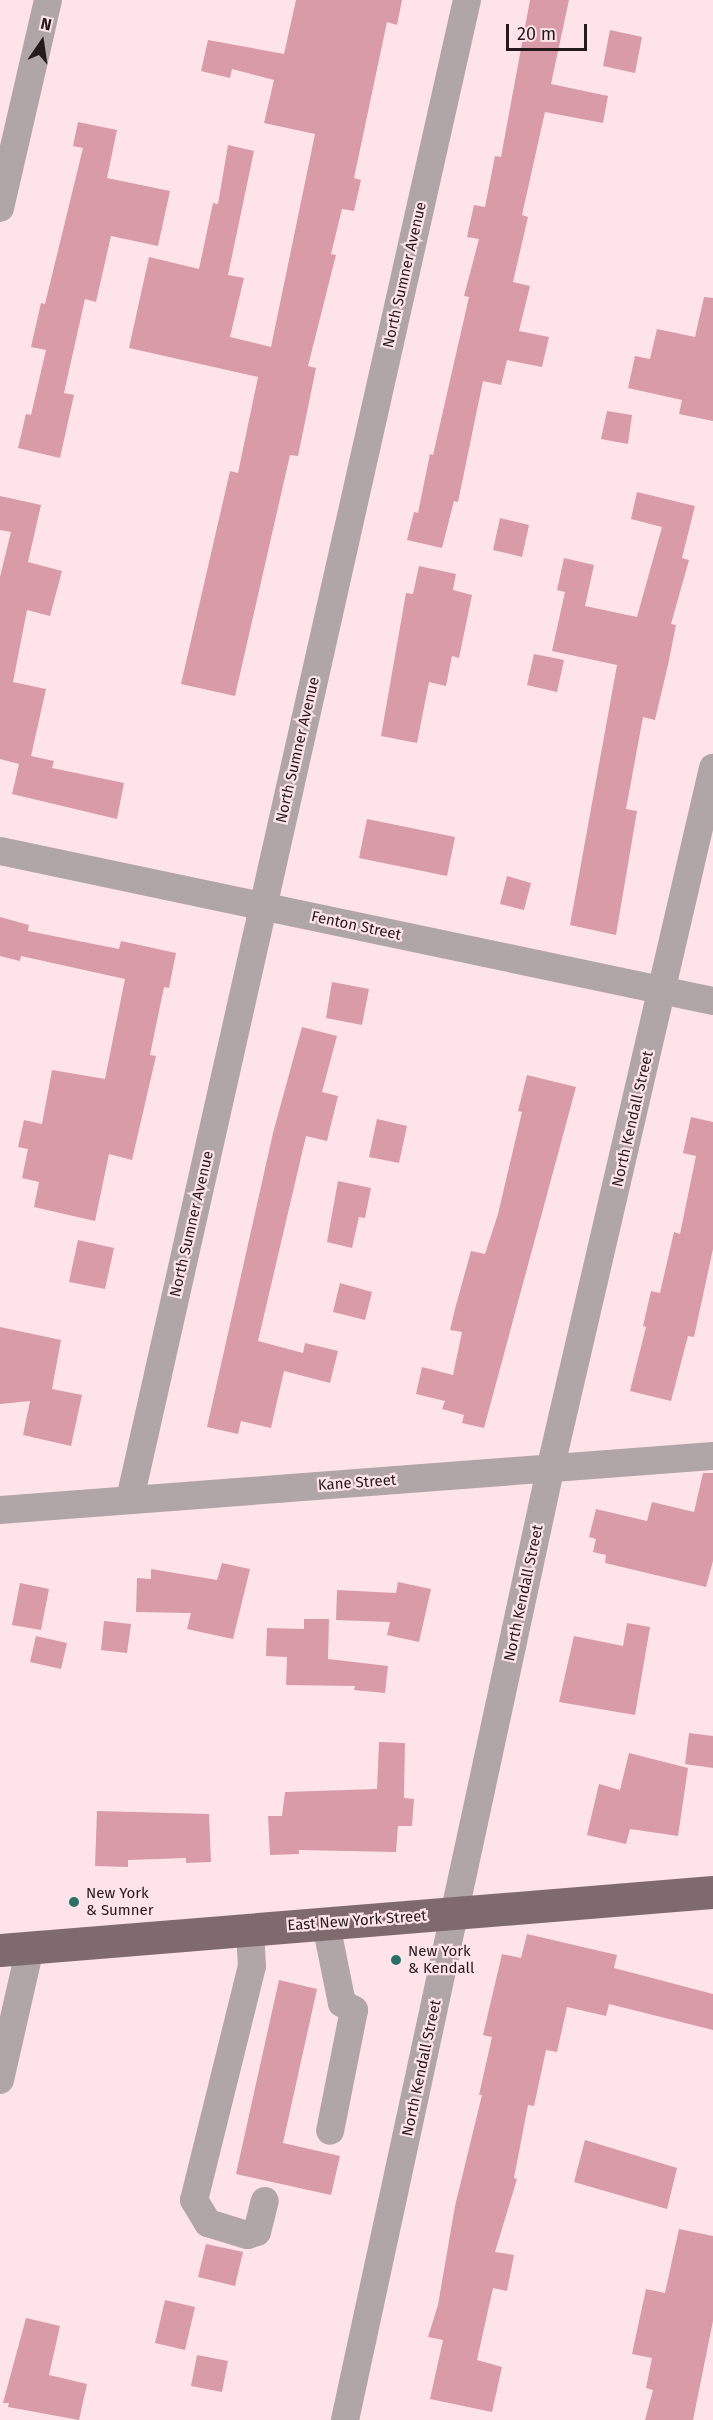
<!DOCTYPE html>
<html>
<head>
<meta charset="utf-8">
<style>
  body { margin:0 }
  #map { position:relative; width:713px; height:2420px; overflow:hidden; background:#fee3e8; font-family:"Fira Sans",sans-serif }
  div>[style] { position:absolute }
  .building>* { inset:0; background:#d89ba7 }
  .minor>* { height:28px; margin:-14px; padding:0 14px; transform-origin:14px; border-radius:14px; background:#b0a5a7 }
  .major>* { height:33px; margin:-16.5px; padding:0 16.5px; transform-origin:16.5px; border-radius:16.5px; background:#7f6b6e }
  .dots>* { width:16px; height:16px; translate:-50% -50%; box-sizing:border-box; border:3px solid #fee3e8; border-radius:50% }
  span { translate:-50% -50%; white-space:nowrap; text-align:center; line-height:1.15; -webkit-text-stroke:4.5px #fee3e8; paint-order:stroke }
  .street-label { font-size:15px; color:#241a1c }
  .poi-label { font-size:15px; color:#241a1c }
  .left { translate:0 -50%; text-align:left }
  .north { position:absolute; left:12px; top:12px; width:60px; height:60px; -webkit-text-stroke:4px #fee3e8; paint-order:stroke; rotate:13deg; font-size:16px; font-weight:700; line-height:24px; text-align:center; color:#241a1c }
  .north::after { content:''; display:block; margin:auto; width:21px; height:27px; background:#241a1c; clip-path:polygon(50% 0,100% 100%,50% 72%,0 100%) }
  .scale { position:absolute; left:506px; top:24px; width:81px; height:27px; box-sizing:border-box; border:3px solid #241a1c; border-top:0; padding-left:8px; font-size:18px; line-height:21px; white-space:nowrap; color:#241a1c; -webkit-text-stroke:4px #fee3e8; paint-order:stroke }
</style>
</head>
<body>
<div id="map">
  <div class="building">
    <i style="clip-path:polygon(296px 0,402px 0,397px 25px,387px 22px,354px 178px,361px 180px,354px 211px,342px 209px,331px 254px,336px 255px,308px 366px,316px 368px,305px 422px,298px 456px,290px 455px,235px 696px,181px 684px,230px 471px,238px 473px,258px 377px,129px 348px,149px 257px,199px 269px,213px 203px,218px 204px,228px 145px,254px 151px,228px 275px,244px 278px,230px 337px,271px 347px,315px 134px,264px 123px,274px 80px,232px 69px,230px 78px,201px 71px,208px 40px,284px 54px)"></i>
    <i style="clip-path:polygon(530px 0,569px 0,551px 84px,608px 96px,603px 123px,545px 112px,522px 215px,528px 217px,513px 282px,530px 286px,519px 331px,549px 337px,542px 367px,507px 360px,501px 385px,483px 381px,458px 502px,454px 501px,442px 548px,407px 540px,414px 512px,418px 513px,430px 454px,433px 455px,469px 297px,464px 296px,479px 239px,467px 237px,474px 205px,485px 207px,495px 156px,501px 157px)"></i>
    <i style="clip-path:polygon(610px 30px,642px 37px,635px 73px,603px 66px)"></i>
    <i style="clip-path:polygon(78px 122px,117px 130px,107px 178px,170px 191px,158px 246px,111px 236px,96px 302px,85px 299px,64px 393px,74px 395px,60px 458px,18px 448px,26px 414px,31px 415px,46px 350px,31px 347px,41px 303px,45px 304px,83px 148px,73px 146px)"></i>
    <i style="clip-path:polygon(704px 297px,713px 298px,713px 421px,679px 414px,682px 400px,628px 388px,635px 356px,650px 359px,657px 329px,695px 337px)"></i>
    <i style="clip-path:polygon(607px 411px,632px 415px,628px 444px,601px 439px)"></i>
    <i style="clip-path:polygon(637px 492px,695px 506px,682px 558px,689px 560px,671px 624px,676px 625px,668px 665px,655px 720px,643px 717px,626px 809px,637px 811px,616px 935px,570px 925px,617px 665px,552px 651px,565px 592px,557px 590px,564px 558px,594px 565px,585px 606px,637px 617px,662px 527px,631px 519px)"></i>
    <i style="clip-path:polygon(0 496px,41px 505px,28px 562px,62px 571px,50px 616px,27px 610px,13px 682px,46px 689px,31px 756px,54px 761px,52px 768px,124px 783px,117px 819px,12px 794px,19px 764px,0 759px,0 577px,11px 532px,0 530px)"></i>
    <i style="clip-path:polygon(500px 518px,529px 525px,522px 557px,493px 550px)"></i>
    <i style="clip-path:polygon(419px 566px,456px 574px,453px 590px,472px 595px,459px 658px,452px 656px,446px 686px,429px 682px,417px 743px,381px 736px,406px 593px,413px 594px)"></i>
    <i style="clip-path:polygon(534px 654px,564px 660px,557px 692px,527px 685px)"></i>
    <i style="clip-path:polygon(367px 819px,455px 837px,447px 876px,359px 858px)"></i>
    <i style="clip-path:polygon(507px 876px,531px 883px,524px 910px,500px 904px)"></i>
    <i style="clip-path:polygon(0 917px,29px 925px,28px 931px,119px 949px,121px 941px,176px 953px,169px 988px,164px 987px,150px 1055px,156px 1056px,132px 1160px,109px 1154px,95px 1221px,34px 1207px,39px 1182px,22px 1178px,28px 1149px,18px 1147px,24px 1120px,42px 1124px,52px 1070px,105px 1079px,125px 979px,21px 956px,20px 961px,0 956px)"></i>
    <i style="clip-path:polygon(332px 982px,369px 989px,362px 1025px,326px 1018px)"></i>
    <i style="clip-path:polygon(302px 1027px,337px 1036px,322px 1092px,338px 1096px,327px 1141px,306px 1136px,258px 1341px,303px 1353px,305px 1343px,338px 1351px,330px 1383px,284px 1371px,271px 1428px,241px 1421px,238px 1434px,207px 1427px,273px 1133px)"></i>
    <i style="clip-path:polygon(527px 1075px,576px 1087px,484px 1428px,462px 1423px,464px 1415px,442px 1409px,445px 1401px,416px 1394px,422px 1367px,453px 1375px,462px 1332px,450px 1330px,455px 1309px,471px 1251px,485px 1254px,498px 1214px,522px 1112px,518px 1111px)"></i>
    <i style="clip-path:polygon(691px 1117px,713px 1122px,713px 1249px,694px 1337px,688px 1336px,671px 1401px,630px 1391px,646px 1327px,643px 1326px,651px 1291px,660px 1293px,674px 1232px,680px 1234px,696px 1156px,683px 1153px)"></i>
    <i style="clip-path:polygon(377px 1119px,407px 1126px,399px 1163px,369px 1157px)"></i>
    <i style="clip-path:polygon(338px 1181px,371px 1188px,365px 1218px,359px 1217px,352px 1248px,327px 1242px)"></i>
    <i style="clip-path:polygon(78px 1240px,114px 1248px,105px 1289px,69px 1282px)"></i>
    <i style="clip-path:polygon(340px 1283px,372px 1292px,365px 1320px,333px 1312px)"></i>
    <i style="clip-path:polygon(0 1327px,61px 1340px,52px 1389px,82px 1395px,71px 1446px,23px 1435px,30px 1401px,0 1404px)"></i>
    <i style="clip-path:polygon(703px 1473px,713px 1473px,713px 1561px,706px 1587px,605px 1563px,606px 1555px,593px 1552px,596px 1539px,589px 1537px,596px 1509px,647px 1521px,652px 1502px,694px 1512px)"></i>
    <i style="clip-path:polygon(222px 1563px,250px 1569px,233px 1639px,187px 1629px,191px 1613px,136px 1612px,137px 1578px,151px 1579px,151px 1569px,217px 1580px)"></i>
    <i style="clip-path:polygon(398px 1582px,431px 1589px,419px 1642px,387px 1635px,390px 1622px,336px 1620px,337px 1590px,396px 1593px)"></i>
    <i style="clip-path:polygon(20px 1583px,49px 1589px,41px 1630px,12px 1625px)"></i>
    <i style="clip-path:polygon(304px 1619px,329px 1619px,328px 1659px,388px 1666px,385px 1693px,354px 1690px,355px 1686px,286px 1685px,287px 1657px,266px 1656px,267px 1628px,304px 1629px)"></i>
    <i style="clip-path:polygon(104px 1621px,131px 1624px,127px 1653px,101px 1650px)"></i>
    <i style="clip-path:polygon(627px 1623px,650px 1627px,635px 1715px,559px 1702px,574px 1636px,623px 1646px)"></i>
    <i style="clip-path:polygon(36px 1636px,67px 1643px,61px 1669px,30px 1662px)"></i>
    <i style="clip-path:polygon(689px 1733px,713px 1736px,713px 1768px,685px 1764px)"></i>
    <i style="clip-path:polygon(379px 1742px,405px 1743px,404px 1798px,414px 1799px,412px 1826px,398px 1826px,396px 1852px,299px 1850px,299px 1854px,270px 1855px,268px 1816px,282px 1816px,285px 1792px,377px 1789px)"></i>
    <i style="clip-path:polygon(629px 1753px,688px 1768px,678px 1836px,630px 1829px,626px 1844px,587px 1835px,599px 1784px,620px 1790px)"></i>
    <i style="clip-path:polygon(97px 1811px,209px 1814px,211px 1862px,186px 1863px,186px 1858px,128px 1860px,128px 1867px,95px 1866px)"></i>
    <i style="clip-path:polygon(527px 1934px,617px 1955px,614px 1968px,713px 1994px,713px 2030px,609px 2004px,606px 2016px,567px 2007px,557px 2052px,546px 2050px,534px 2106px,528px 2105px,514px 2178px,517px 2179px,495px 2252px,514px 2255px,507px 2291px,493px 2288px,477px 2360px,502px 2367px,492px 2412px,430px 2399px,443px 2340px,428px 2337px,438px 2305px,455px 2206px,482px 2095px,479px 2095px,492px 2037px,483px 2035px,502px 1954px,521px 1958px)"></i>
    <i style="clip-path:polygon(279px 1980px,317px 1989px,283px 2143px,340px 2156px,331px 2195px,236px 2174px)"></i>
    <i style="clip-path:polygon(585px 2140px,677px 2168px,667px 2209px,574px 2182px)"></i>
    <i style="clip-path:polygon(679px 2229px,713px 2236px,713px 2321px,693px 2420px,645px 2420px,653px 2390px,646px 2388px,652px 2358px,632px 2354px,646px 2289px,665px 2293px)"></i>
    <i style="clip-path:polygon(206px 2244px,243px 2252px,235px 2286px,198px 2277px)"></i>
    <i style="clip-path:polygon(165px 2300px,195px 2307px,185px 2350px,155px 2343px)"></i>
    <i style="clip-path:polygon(26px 2318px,60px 2326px,49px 2375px,87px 2384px,79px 2420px,8px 2407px,9px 2403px,3px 2403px)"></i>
    <i style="clip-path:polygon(197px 2355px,228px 2361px,222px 2392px,191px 2386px)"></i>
  </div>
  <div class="minor">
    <i style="left:0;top:208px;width:213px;rotate:-77deg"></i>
    <i style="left:0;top:851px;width:729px;rotate:11.88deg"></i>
    <i style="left:130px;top:1499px;width:1536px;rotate:-77.33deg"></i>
    <i style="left:0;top:1510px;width:715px;rotate:-4.33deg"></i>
    <i style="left:326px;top:1924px;width:81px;rotate:78.6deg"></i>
    <i style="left:342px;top:2003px;width:14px;rotate:30deg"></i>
    <i style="left:354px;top:2010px;width:123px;rotate:101.2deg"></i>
    <i style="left:250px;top:1929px;width:37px;rotate:87deg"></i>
    <i style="left:252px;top:1966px;width:241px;rotate:103.9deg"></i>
    <i style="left:194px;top:2200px;width:27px;rotate:59deg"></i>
    <i style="left:208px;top:2223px;width:41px;rotate:17.1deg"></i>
    <i style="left:247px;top:2235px;width:10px;rotate:-17deg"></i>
    <i style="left:257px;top:2232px;width:32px;rotate:-76deg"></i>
    <i style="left:0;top:2080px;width:135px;rotate:-77.2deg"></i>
    <i style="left:345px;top:2420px;width:972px;rotate:-77.82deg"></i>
    <i style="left:550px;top:1470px;width:721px;rotate:-76.93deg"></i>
  </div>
  <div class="major">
    <i style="left:0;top:1950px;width:715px;rotate:-4.65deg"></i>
  </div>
  <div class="dots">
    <i style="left:74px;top:1902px;background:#2a7066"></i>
    <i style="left:396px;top:1960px;background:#2a7066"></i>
  </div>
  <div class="street-label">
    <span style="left:405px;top:275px;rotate:-77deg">North Sumner Avenue</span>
    <span style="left:298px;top:750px;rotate:-77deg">North Sumner Avenue</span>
    <span style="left:356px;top:926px;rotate:12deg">Fenton Street</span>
    <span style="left:633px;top:1119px;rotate:-77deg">North Kendall Street</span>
    <span style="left:192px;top:1224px;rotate:-77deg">North Sumner Avenue</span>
    <span style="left:357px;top:1483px;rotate:-4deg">Kane Street</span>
    <span style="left:524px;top:1593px;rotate:-78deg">North Kendall Street</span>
    <span style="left:357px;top:1921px;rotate:-4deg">East New York Street</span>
    <span style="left:422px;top:2068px;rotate:-78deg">North Kendall Street</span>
  </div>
  <div class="poi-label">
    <span class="left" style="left:86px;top:1902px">New York<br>&amp; Sumner</span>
    <span class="left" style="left:408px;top:1960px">New York<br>&amp; Kendall</span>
  </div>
  <div class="north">N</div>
  <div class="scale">20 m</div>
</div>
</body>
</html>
